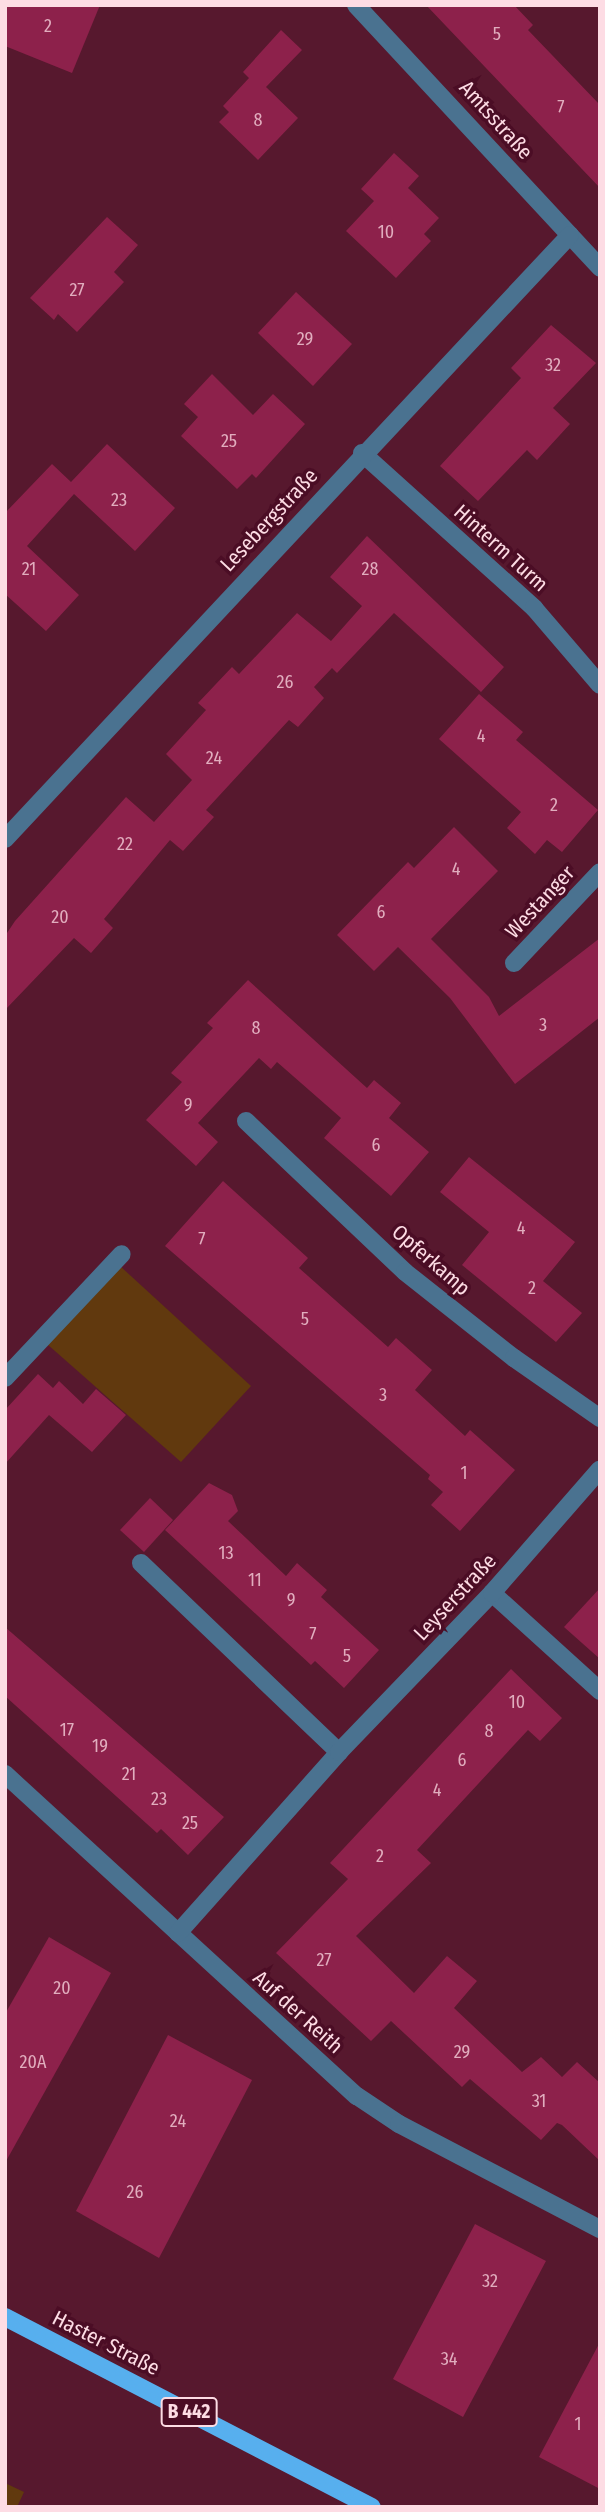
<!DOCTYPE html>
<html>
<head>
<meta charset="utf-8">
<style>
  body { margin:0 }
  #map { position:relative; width:605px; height:2512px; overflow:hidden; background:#57182e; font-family:"Fira Sans Condensed",sans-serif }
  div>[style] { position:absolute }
  .green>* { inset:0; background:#61390e }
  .building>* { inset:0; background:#8d214b }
  .minor>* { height:18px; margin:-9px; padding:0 9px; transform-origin:9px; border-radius:9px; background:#4a7290 }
  .primary>* { height:18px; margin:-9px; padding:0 9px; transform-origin:9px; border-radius:9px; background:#57afee }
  span { translate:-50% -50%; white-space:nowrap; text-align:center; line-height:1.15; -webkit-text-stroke:7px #4b0d25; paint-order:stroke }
  .number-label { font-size:18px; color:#e1adbe }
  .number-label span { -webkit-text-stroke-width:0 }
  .shield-label span { padding:2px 5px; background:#4b0d25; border:2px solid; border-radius:5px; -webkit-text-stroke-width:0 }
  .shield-label { font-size:19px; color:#fddce4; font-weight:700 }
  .street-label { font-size:21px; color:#fddce4 }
  .frame { position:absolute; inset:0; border:7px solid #fddce4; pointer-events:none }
</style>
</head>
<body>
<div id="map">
  <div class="green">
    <i style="clip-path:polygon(120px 1266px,251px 1386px,181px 1462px,47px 1344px)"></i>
    <i style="clip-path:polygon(5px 2483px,24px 2492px,17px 2507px,5px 2507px)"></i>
  </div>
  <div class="building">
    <i style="clip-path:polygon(5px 5px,100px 5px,72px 73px,5px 46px)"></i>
    <i style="clip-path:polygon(426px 5px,514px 5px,533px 25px,528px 30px,600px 105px,600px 188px)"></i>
    <i style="clip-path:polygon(281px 30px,302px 50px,266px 87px,298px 118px,258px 160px,219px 122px,229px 112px,223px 106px,249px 78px,243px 72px)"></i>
    <i style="clip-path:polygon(394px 153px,419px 176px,408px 188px,439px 218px,424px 234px,431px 241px,396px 278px,346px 231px,374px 201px,361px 189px)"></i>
    <i style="clip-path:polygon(107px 217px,138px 245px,114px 272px,124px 282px,77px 332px,58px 314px,54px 320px,30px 298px)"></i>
    <i style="clip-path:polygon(296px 292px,352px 344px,313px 386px,258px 333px)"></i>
    <i style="clip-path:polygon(551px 325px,596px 363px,553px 408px,570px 424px,537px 460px,527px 450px,478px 501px,440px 466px,521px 378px,511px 368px)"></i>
    <i style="clip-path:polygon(212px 374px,253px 415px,273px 394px,305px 424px,256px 478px,252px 474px,237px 489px,181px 436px,198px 417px,184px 404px)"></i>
    <i style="clip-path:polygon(107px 444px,175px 508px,135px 551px,74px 494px,27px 546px,79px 595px,46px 631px,5px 594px,5px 513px,52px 464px,71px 482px)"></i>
    <i style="clip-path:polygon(367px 536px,504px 667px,481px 692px,394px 613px,337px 673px,332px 668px,314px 687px,324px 698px,298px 727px,289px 720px,206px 810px,214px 817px,183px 851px,170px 840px,104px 919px,113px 928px,91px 953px,74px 938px,5px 1010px,5px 936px,15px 921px,126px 797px,154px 822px,192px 780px,166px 754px,206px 710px,198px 703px,232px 667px,239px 674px,297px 613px,331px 641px,362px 606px,330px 577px)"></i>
    <i style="clip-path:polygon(479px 694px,523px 732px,516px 740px,598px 810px,562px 852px,547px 840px,535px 854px,507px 828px,521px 812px,439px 739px)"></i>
    <i style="clip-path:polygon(454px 827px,498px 871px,431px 939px,489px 997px,499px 1016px,600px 938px,600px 1017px,515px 1084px,450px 998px,398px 947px,374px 971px,337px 935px,408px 862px,414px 868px)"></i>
    <i style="clip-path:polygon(248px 980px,367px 1088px,374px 1080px,401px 1103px,389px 1118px,429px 1152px,391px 1196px,324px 1138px,341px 1118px,277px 1062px,271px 1069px,259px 1058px,198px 1123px,218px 1142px,196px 1166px,146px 1120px,182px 1082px,171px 1073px,213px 1028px,207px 1023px)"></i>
    <i style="clip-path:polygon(469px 1157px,575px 1242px,543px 1281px,582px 1313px,556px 1342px,462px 1265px,489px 1232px,440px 1192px)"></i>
    <i style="clip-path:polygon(223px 1181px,308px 1258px,299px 1268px,388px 1347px,396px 1338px,432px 1370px,415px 1390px,465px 1436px,470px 1430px,515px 1470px,460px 1531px,431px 1505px,443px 1492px,428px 1479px,430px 1475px,165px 1246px)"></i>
    <i style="clip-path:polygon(38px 1374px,53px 1388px,59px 1381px,83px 1404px,96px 1389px,126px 1415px,92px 1452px,49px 1415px,5px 1464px,5px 1410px)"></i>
    <i style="clip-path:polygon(209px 1483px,232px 1495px,238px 1511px,228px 1521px,286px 1576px,297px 1563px,327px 1590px,321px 1597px,379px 1650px,344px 1688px,315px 1661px,311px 1665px,165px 1530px)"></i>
    <i style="clip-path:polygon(150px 1498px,173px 1520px,144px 1552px,120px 1530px)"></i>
    <i style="clip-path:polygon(600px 1588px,600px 1659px,564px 1627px)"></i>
    <i style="clip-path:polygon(5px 1627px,224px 1817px,188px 1855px,161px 1829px,157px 1833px,5px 1696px)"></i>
    <i style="clip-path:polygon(511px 1669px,562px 1718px,540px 1741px,528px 1730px,417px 1850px,431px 1863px,356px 1936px,414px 1993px,447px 1956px,477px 1981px,454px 2008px,522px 2072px,541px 2057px,562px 2077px,577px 2062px,600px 2083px,600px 2161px,562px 2125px,557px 2123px,541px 2140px,470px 2079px,462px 2087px,391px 2021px,371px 2041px,276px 1953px,348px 1879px,330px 1863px)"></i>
    <i style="clip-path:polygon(49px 1937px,111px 1973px,5px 2163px,5px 2014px)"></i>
    <i style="clip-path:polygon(168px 2035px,252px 2080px,159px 2258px,76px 2211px)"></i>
    <i style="clip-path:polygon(475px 2224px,546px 2261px,463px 2417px,393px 2379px)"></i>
    <i style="clip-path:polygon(600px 2342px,600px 2489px,539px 2457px)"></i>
  </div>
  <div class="minor">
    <i style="left:356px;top:5px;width:359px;rotate:47.1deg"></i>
    <i style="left:362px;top:453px;width:232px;rotate:42deg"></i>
    <i style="left:534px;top:608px;width:101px;rotate:49.4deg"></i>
    <i style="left:5px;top:839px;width:827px;rotate:-46.91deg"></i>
    <i style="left:514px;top:963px;width:125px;rotate:-46.6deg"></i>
    <i style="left:246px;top:1121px;width:219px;rotate:43.5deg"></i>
    <i style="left:405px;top:1272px;width:139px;rotate:38.3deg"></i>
    <i style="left:514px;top:1358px;width:105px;rotate:34.9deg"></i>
    <i style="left:5px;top:1378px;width:170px;rotate:-46.7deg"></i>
    <i style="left:141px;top:1563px;width:274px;rotate:43.7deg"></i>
    <i style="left:492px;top:1593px;width:146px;rotate:42.2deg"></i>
    <i style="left:5px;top:1774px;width:477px;rotate:42.5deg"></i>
    <i style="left:357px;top:2096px;width:50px;rotate:33.7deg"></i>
    <i style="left:399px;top:2124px;width:227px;rotate:27.6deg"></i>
    <i style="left:178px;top:1933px;width:242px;rotate:-48.3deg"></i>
    <i style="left:339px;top:1752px;width:221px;rotate:-46.1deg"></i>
    <i style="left:492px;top:1593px;width:164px;rotate:-48.9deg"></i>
  </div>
  <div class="primary">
    <i style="left:5px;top:2317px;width:413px;rotate:27.4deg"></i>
  </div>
  <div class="number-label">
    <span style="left:48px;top:26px">2</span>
    <span style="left:497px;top:34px">5</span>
    <span style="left:561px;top:107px">7</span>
    <span style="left:258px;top:120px">8</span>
    <span style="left:386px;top:232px">10</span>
    <span style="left:77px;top:290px">27</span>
    <span style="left:305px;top:339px">29</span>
    <span style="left:553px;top:365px">32</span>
    <span style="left:229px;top:441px">25</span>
    <span style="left:119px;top:500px">23</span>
    <span style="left:29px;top:569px">21</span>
    <span style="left:370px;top:569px">28</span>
    <span style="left:285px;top:682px">26</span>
    <span style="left:481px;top:736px">4</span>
    <span style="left:214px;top:758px">24</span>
    <span style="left:554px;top:805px">2</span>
    <span style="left:125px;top:844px">22</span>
    <span style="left:456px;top:869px">4</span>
    <span style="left:381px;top:912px">6</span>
    <span style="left:60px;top:917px">20</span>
    <span style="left:543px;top:1025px">3</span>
    <span style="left:256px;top:1028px">8</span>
    <span style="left:188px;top:1105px">9</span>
    <span style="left:376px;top:1145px">6</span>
    <span style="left:521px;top:1228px">4</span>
    <span style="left:202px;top:1239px">7</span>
    <span style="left:532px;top:1288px">2</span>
    <span style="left:305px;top:1319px">5</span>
    <span style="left:383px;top:1395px">3</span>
    <span style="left:464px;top:1473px">1</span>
    <span style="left:226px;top:1553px">13</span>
    <span style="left:255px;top:1580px">11</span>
    <span style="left:291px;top:1600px">9</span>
    <span style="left:313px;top:1634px">7</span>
    <span style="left:347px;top:1656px">5</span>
    <span style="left:517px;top:1702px">10</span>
    <span style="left:67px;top:1730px">17</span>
    <span style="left:489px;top:1731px">8</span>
    <span style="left:100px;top:1746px">19</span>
    <span style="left:462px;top:1760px">6</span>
    <span style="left:129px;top:1774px">21</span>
    <span style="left:437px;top:1790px">4</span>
    <span style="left:159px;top:1799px">23</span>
    <span style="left:190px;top:1823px">25</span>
    <span style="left:380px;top:1856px">2</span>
    <span style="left:324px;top:1960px">27</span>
    <span style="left:62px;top:1988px">20</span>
    <span style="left:462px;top:2052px">29</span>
    <span style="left:33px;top:2062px">20A</span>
    <span style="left:539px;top:2101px">31</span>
    <span style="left:178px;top:2121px">24</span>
    <span style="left:135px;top:2192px">26</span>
    <span style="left:490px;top:2281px">32</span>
    <span style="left:449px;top:2359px">34</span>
    <span style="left:578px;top:2424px">1</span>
  </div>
  <div class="shield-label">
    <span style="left:189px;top:2412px">B 442</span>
  </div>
  <div class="street-label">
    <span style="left:496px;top:120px;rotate:48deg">Amtsstraße</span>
    <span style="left:269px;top:520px;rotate:-47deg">Lesebergstraße</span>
    <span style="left:501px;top:548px;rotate:42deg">Hinterm Turm</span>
    <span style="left:540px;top:902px;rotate:-47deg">Westanger</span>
    <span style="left:431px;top:1260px;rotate:41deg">Opferkamp</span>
    <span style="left:455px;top:1597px;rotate:-47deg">Leyserstraße</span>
    <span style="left:298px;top:2012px;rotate:42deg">Auf der Reith</span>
    <span style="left:106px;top:2343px;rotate:27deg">Haster Straße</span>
  </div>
  <div class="frame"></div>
</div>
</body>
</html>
